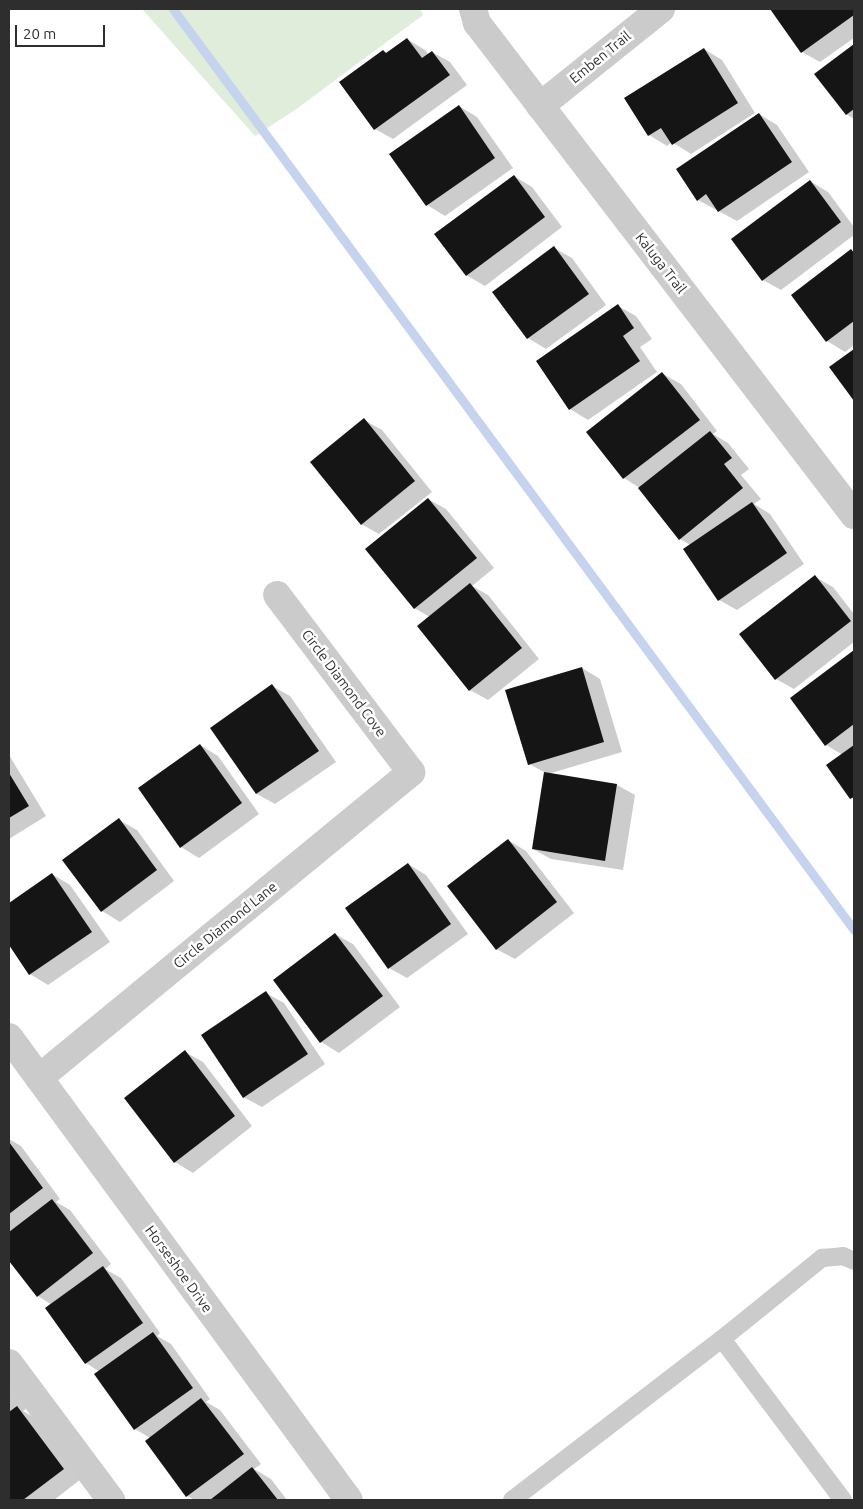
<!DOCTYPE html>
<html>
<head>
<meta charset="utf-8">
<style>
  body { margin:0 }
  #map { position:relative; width:863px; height:1509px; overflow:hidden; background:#fff; font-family:Ubuntu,sans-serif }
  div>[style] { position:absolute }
  .green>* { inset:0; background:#e0eddb }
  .shadow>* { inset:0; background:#0003 }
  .stream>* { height:9px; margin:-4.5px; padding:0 4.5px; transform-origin:4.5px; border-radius:4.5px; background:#c5d3ee }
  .building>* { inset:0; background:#151515 }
  .service>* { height:18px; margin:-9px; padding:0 9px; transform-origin:9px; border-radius:9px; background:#cbcbcb }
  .minor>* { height:28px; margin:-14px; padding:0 14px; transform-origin:14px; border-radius:14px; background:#cbcbcb }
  span { translate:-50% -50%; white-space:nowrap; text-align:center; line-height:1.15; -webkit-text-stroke:5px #fff; paint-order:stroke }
  .street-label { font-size:14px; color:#2e2e2e }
  .frame { position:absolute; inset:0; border:10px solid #2e2e2e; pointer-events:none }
  .scale { position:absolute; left:15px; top:25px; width:90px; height:22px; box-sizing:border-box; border:2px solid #2e2e2e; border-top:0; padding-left:6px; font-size:15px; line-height:18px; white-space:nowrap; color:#2e2e2e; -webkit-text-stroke:4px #fff; paint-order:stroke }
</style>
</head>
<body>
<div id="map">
  <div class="green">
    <i style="clip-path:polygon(142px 9px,420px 9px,423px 15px,295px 110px,255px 136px)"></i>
  </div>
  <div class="shadow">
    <i style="clip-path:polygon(772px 9px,854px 9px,854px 38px,820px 62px,802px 52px)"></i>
    <i style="clip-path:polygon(407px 39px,425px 50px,429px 55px,432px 52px,450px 62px,467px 85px,393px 139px,375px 129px,383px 51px,388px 54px)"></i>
    <i style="clip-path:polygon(854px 45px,854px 119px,846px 114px,816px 74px)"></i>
    <i style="clip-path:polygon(704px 49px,722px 60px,755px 113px,691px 154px,672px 142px,667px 146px,649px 135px)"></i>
    <i style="clip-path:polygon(459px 106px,477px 117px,513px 168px,445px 216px,427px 205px,391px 154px)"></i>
    <i style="clip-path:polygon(759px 114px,777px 125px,809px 172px,737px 221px,698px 200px)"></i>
    <i style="clip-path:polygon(514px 176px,532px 187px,562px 227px,485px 286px,466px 275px)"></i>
    <i style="clip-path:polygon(810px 181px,828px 192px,854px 227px,854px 235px,781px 290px,763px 280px)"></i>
    <i style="clip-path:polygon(554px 248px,572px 258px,606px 305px,546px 349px,528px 338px,494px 292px)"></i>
    <i style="clip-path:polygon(851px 250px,854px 252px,854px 345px,845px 352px,827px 341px,793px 295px)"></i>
    <i style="clip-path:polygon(618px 306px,636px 316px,652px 339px,640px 347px,657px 372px,588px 420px,570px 409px,537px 362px)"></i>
    <i style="clip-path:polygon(663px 374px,681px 384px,717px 431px,713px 434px,728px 443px,749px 469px,741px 475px,761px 499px,754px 504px,770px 514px,804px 564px,737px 610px,719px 600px,690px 545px,680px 539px,640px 488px,624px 478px,588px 432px)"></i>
    <i style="clip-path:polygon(364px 420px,382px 430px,432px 492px,379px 534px,361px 524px)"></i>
    <i style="clip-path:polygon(428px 499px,446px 509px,494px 568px,472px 586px,488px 595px,539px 659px,488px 700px,470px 690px,430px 617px,414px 608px)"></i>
    <i style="clip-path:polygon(815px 577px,833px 587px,854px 614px,854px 642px,794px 689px,776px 679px)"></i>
    <i style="clip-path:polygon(854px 651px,854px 800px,828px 765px,843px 755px,826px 745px,792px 698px)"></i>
    <i style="clip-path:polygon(582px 668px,600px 679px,622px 752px,548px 774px,617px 785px,635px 795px,623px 870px,551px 859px,533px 849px,546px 773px,529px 764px)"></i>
    <i style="clip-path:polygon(272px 686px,290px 696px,336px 762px,275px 804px,257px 794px,212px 728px)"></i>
    <i style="clip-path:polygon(200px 745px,218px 756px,259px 814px,199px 858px,181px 847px)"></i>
    <i style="clip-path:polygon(9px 755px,46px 816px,9px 839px)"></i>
    <i style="clip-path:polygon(119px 820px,137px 830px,174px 881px,120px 922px,102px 911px)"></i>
    <i style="clip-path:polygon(508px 840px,526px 851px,574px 913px,515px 959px,496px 949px)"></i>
    <i style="clip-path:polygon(408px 864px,426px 875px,468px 934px,407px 978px,389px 968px)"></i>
    <i style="clip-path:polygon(52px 874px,70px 885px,110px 942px,48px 985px,30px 974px,9px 943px,9px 904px)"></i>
    <i style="clip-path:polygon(335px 934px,353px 944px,400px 1007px,339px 1053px,321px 1042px,274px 980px)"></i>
    <i style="clip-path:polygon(266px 993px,284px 1003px,325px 1064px,262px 1107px,243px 1097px)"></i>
    <i style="clip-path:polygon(185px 1052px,203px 1062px,252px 1126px,193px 1173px,175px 1162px,126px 1098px)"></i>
    <i style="clip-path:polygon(9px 1139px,21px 1146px,60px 1199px,56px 1202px,70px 1210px,111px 1264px,105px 1269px,121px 1278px,160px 1333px,157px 1336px,171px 1344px,210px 1399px,206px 1402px,220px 1410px,261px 1464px,254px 1469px,271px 1479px,287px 1500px,195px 1500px,187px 1496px,150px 1438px,135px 1429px,100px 1372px,86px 1363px,52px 1305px,38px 1296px,9px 1259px)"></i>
    <i style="clip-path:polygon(9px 1385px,26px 1409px,23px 1411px,35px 1418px,81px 1479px,54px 1500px,9px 1500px)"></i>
  </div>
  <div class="stream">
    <i style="left:173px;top:9px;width:1145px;rotate:53.52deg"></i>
  </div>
  <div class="building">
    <i style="clip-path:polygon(770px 9px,854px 9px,854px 15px,801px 53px)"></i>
    <i style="clip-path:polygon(407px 38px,422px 58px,432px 51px,450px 75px,374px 130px,339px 82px,383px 50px,386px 53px)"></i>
    <i style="clip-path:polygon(854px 44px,854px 109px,846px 115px,814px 74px)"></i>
    <i style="clip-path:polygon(704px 48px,738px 103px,672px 145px,661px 128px,648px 136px,624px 98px)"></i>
    <i style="clip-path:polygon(459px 105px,495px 158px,426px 206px,389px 154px)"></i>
    <i style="clip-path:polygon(759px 113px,792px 162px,718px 212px,706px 194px,697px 201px,676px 169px)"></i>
    <i style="clip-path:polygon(514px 175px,545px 217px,466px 276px,434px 234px)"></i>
    <i style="clip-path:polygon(810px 180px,841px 222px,762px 281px,731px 239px)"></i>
    <i style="clip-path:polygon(554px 246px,589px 294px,527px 339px,492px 292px)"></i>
    <i style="clip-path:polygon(851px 249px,854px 253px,854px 321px,826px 342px,791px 295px)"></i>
    <i style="clip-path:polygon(618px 304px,634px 328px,623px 336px,640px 361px,569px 410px,536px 361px)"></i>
    <i style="clip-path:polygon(854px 349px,854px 401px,829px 367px)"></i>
    <i style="clip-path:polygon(662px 372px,700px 420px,623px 479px,586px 432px)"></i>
    <i style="clip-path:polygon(364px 418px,415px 481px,361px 525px,310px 462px)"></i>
    <i style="clip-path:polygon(710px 431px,732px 458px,724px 464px,743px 488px,679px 540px,638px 488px)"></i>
    <i style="clip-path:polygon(428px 498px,477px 558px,414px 609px,365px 549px)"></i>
    <i style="clip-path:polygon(752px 502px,787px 553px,718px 601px,683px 549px)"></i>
    <i style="clip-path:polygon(815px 575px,851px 621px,775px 680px,739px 634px)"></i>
    <i style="clip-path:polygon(470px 583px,522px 648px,469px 691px,417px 626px)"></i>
    <i style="clip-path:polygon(854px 650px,854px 724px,825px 746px,790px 698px)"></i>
    <i style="clip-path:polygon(582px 667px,604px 742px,528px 765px,505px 690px)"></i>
    <i style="clip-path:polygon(272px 684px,319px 751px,256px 794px,210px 728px)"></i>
    <i style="clip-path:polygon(200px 744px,242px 803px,180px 848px,138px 788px)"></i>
    <i style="clip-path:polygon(854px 745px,854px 797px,850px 799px,826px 765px)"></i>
    <i style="clip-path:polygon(544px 772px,617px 784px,605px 861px,532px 849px)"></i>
    <i style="clip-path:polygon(9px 773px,29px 806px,9px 818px)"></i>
    <i style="clip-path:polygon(119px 818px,157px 870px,101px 912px,62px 860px)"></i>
    <i style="clip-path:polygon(508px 839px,557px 902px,496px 950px,447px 886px)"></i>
    <i style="clip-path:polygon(408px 863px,451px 924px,388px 969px,345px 908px)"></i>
    <i style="clip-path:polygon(52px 873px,92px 932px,29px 975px,9px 945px,9px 903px)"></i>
    <i style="clip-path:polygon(335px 933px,383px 996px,320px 1043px,273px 980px)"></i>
    <i style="clip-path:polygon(266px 991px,308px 1054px,243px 1098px,201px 1035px)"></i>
    <i style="clip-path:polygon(185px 1050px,235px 1116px,174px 1163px,124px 1098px)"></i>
    <i style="clip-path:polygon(9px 1142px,43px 1188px,9px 1214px)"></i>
    <i style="clip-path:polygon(52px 1199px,93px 1253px,37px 1297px,9px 1261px,9px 1232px)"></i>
    <i style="clip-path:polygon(103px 1266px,143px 1323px,85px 1364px,45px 1308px)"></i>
    <i style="clip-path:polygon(153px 1332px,193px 1388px,134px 1430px,94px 1374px)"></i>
    <i style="clip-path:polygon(201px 1398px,244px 1454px,186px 1497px,145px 1441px)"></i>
    <i style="clip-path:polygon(17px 1406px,64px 1469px,23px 1500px,9px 1500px,9px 1412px)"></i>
    <i style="clip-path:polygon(252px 1467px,278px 1500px,210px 1500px)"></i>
  </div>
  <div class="service">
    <i style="left:722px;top:1339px;width:129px;rotate:-39deg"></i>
    <i style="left:822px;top:1258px;width:21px;rotate:-5deg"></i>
    <i style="left:843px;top:1256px;width:12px;rotate:24deg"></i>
    <i style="left:512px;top:1500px;width:265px;rotate:-37.5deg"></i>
    <i style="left:722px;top:1339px;width:201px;rotate:53.1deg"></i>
  </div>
  <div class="minor">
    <i style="left:473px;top:9px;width:15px;rotate:74deg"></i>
    <i style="left:477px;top:23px;width:620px;rotate:52.54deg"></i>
    <i style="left:540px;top:106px;width:155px;rotate:-38.7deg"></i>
    <i style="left:9px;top:1037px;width:574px;rotate:53.71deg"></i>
    <i style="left:39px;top:1078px;width:482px;rotate:-39.4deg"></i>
    <i style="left:411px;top:772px;width:222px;rotate:-127.1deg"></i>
    <i style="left:9px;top:1363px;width:171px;rotate:53.3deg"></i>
  </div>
  <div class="street-label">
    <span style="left:600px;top:57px;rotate:-39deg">Emben Trail</span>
    <span style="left:661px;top:263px;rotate:52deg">Kaluga Trail</span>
    <span style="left:344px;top:683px;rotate:53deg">Circle Diamond Cove</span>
    <span style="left:225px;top:925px;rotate:-39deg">Circle Diamond Lane</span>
    <span style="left:179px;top:1269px;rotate:54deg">Horseshoe Drive</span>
  </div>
  <div class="frame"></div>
  <div class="scale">20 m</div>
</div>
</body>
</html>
